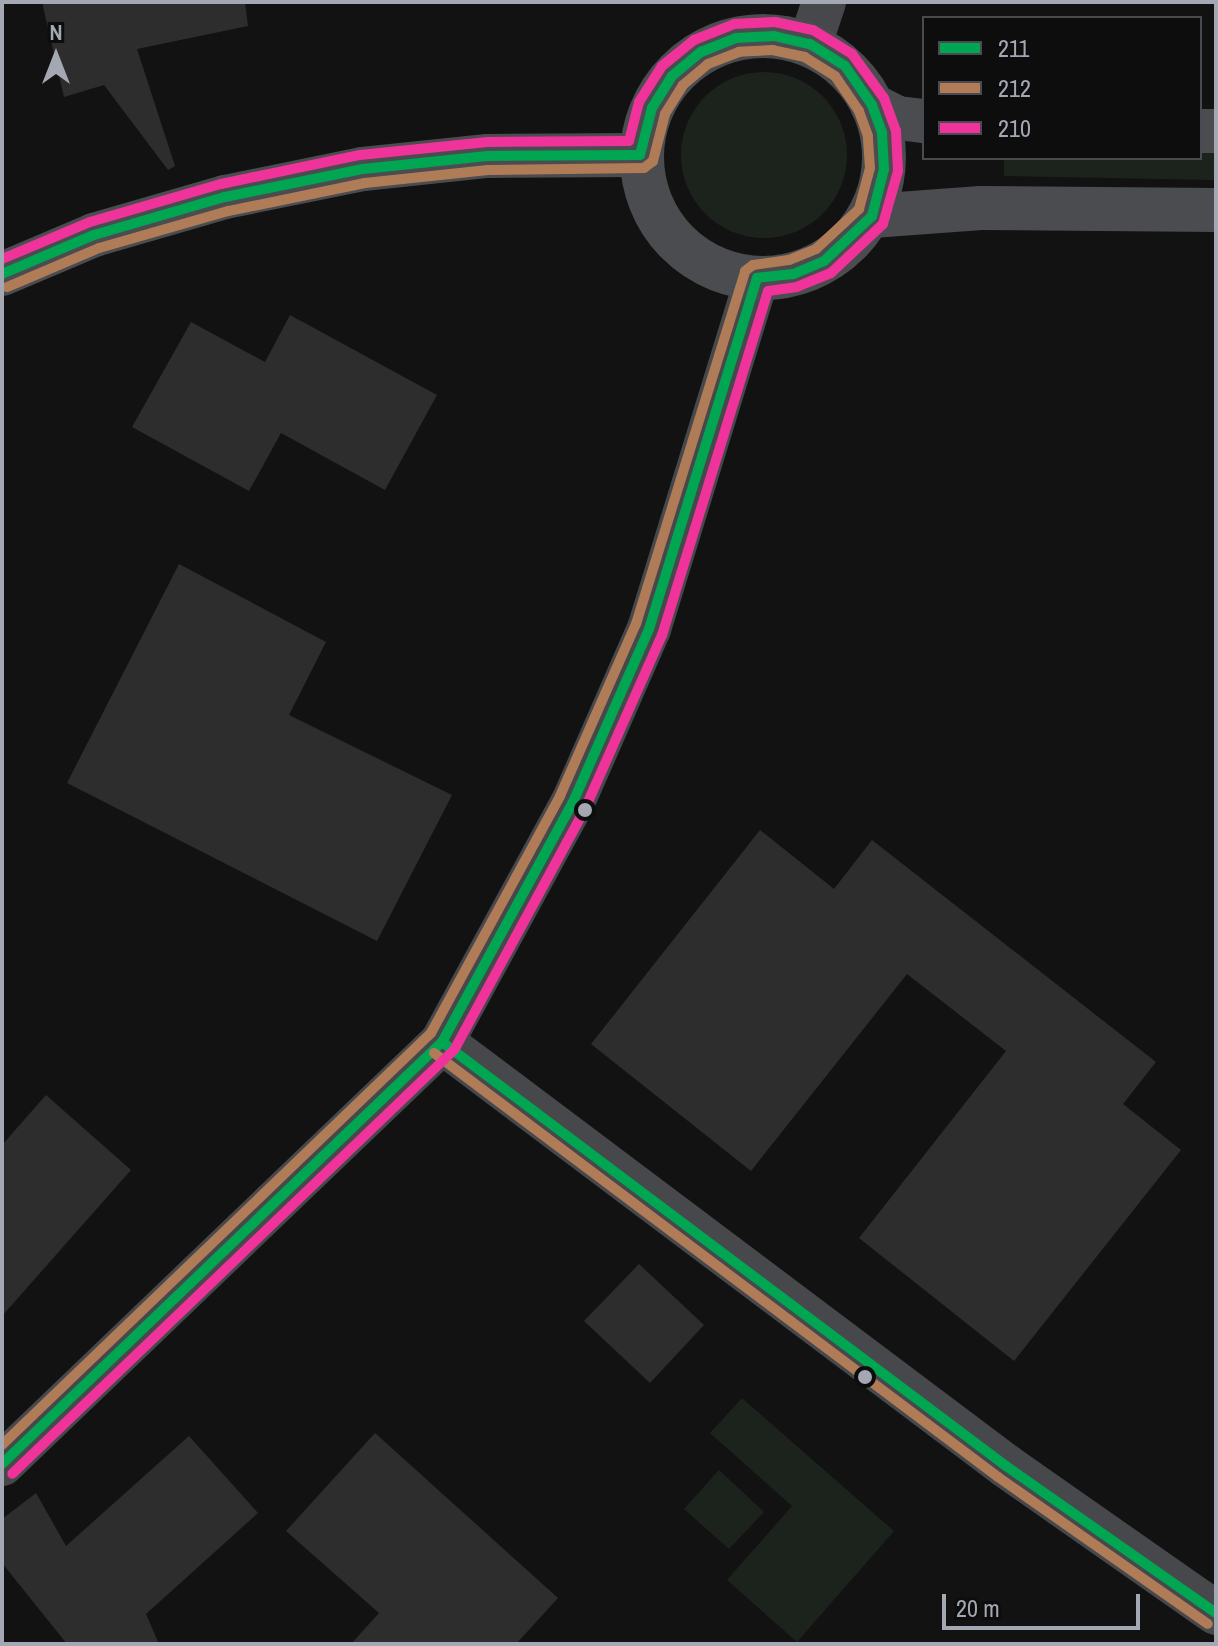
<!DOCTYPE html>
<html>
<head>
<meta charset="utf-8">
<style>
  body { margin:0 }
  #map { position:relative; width:1218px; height:1646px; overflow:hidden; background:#121213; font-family:"Archivo Narrow",sans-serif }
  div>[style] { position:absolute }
  .green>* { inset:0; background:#1c231d }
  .round { border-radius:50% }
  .building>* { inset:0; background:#2d2d2e }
  .street>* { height:44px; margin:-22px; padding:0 22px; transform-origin:22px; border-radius:22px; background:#47484b }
  .secondary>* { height:44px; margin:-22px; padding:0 22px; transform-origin:22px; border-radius:22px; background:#4b4c4f }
  .secondary>.ring { margin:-22px; padding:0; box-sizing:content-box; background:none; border:44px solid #4b4c4f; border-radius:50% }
  .bus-1>* { height:10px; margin:-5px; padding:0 5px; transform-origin:5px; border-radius:5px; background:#00a651 }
  .bus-2>* { height:10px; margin:-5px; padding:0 5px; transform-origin:5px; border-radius:5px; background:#b07c57 }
  .bus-3>* { height:10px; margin:-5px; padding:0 5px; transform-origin:5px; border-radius:5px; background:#ef339a }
  .dots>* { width:22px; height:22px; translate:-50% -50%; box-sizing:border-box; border:4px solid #0d0d0e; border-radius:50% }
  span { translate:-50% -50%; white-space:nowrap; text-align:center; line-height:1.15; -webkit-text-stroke:8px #0d0d0e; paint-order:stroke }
  .frame { position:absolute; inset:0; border:4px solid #a4a8b3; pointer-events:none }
  .legend { position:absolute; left:922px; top:16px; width:280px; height:144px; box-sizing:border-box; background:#0d0d0e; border:2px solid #494b50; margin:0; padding:10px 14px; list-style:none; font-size:24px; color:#a4a8b3 }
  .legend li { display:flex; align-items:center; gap:16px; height:40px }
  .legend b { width:40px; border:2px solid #494b50 }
  .north { position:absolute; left:16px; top:16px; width:80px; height:80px; -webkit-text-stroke:6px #0d0d0e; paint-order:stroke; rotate:0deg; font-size:22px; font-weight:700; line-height:32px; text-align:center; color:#a4a8b3 }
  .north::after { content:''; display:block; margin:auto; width:28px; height:36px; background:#a4a8b3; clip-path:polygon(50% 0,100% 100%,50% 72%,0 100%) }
  .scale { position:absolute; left:942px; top:1594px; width:198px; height:36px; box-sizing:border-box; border:4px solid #a4a8b3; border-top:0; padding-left:10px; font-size:24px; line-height:28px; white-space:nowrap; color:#a4a8b3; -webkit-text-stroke:6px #0d0d0e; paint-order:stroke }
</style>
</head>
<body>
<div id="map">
  <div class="green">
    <i class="round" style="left:681px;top:72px;width:166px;height:166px"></i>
    <i style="clip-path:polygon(1200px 150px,1216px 151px,1216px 180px,1004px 176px,1004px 158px,1200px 158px)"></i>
    <i style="clip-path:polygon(742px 1398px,894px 1531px,797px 1642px,727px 1580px,792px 1506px,710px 1433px)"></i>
    <i style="clip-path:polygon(719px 1470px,764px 1512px,729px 1549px,684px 1509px)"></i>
  </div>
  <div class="building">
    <i style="clip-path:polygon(42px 2px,245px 2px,248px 26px,137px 49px,175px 166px,168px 170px,104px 85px,64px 97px)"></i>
    <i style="clip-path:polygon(290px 315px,437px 395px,385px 490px,281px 433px,249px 491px,132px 427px,191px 322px,265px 362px)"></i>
    <i style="clip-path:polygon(179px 564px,326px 642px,289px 715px,452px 795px,377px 941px,67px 783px)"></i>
    <i style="clip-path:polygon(760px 830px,834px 889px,872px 840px,1156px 1062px,1123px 1104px,1181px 1150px,1014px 1361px,859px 1238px,1006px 1051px,907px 974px,751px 1171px,591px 1044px)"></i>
    <i style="clip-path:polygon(46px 1095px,131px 1170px,2px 1316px,2px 1145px)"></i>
    <i style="clip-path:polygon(639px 1264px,704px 1325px,650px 1383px,584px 1321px)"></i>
    <i style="clip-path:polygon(375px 1433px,558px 1598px,516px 1644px,351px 1644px,379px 1613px,286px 1531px)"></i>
    <i style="clip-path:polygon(189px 1436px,258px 1513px,146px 1614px,159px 1644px,67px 1644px,2px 1563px,2px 1519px,36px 1493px,66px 1546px)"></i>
  </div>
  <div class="street">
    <i style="left:810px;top:44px;width:44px;rotate:-71.6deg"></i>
    <i style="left:442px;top:1042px;width:706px;rotate:36.93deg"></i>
    <i style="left:1006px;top:1466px;width:256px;rotate:35deg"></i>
    <i style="left:2px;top:1464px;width:610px;rotate:-43.8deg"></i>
    <i style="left:442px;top:1042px;width:273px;rotate:-61.4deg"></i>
    <i style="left:573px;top:802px;width:189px;rotate:-66.3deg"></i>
    <i style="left:649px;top:629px;width:367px;rotate:-72.9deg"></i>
  </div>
  <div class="secondary">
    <i class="ring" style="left:642px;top:36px;width:198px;height:198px"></i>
    <i style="left:872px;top:105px;width:29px;rotate:27deg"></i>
    <i style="left:898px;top:118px;width:26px;rotate:7deg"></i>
    <i style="left:1200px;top:131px;width:16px"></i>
    <i style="left:872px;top:216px;width:109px;rotate:-4.2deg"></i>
    <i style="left:981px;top:208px;width:235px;rotate:0.5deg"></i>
    <i style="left:2px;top:274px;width:100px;rotate:-23deg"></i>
    <i style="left:94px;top:235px;width:136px;rotate:-16.2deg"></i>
    <i style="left:225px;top:197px;width:141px;rotate:-11.5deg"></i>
    <i style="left:363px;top:169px;width:125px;rotate:-6deg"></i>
    <i style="left:487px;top:156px;width:153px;rotate:-0.4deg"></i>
  </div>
  <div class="bus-1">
    <i style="left:2px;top:274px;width:100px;rotate:-23deg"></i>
    <i style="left:94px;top:235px;width:136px;rotate:-16.2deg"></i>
    <i style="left:225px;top:197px;width:141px;rotate:-11.5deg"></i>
    <i style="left:363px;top:169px;width:125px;rotate:-6deg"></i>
    <i style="left:487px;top:156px;width:153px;rotate:-0.4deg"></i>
    <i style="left:640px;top:155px;width:49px;rotate:-75.7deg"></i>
    <i style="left:652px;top:108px;width:38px;rotate:-58deg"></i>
    <i style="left:672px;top:76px;width:38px;rotate:-40deg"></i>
    <i style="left:701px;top:52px;width:38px;rotate:-22deg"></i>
    <i style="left:736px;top:38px;width:38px;rotate:-3deg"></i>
    <i style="left:774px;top:36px;width:37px;rotate:13deg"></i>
    <i style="left:810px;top:44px;width:41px;rotate:32.2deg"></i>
    <i style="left:845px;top:66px;width:47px;rotate:55.3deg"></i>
    <i style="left:872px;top:105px;width:30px;rotate:70deg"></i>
    <i style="left:882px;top:133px;width:36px;rotate:87deg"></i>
    <i style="left:884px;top:169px;width:49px;rotate:104.3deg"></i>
    <i style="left:872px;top:216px;width:66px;rotate:136.8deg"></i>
    <i style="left:824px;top:261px;width:34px;rotate:157deg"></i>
    <i style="left:793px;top:274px;width:36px;rotate:174deg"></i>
    <i style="left:757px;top:278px;width:367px;rotate:107.1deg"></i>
    <i style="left:649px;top:629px;width:189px;rotate:113.7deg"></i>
    <i style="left:573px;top:802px;width:273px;rotate:118.6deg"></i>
    <i style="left:442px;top:1042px;width:610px;rotate:136.2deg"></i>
    <i style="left:442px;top:1042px;width:706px;rotate:36.93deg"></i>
    <i style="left:1006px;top:1466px;width:256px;rotate:35deg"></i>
  </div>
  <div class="bus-2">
    <i style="left:434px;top:1053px;width:706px;rotate:36.93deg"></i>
    <i style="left:998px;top:1477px;width:256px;rotate:35deg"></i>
    <i style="left:2px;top:1445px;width:595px;rotate:-43.84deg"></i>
    <i style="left:431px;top:1033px;width:270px;rotate:-61.4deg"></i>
    <i style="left:560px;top:796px;width:188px;rotate:-66.2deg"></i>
    <i style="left:636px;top:624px;width:369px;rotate:-72.8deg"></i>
    <i style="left:745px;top:271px;width:10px;rotate:-37deg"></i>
    <i style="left:753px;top:265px;width:36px;rotate:-8deg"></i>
    <i style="left:789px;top:260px;width:29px;rotate:-22deg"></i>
    <i style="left:816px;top:249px;width:59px;rotate:-42.9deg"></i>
    <i style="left:859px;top:209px;width:42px;rotate:-75deg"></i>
    <i style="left:870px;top:168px;width:32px;rotate:-94deg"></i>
    <i style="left:868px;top:136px;width:27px;rotate:-110deg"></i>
    <i style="left:859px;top:111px;width:42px;rotate:-124.4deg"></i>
    <i style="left:835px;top:76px;width:36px;rotate:-148deg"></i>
    <i style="left:805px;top:57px;width:33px;rotate:-168deg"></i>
    <i style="left:773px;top:50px;width:34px;rotate:177deg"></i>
    <i style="left:739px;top:52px;width:33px;rotate:159deg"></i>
    <i style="left:708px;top:64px;width:33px;rotate:140deg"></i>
    <i style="left:683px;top:85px;width:34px;rotate:122deg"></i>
    <i style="left:665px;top:114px;width:49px;rotate:104.3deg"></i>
    <i style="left:653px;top:161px;width:11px;rotate:142deg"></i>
    <i style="left:644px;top:168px;width:156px;rotate:179.3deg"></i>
    <i style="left:488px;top:170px;width:124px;rotate:174deg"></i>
    <i style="left:365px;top:183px;width:140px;rotate:168.4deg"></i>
    <i style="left:228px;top:211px;width:134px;rotate:164deg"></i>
    <i style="left:99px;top:248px;width:100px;rotate:157deg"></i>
  </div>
  <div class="bus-3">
    <i style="left:2px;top:259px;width:95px;rotate:-22.8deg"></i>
    <i style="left:90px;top:222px;width:136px;rotate:-16.2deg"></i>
    <i style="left:221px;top:184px;width:142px;rotate:-11.8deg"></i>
    <i style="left:360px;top:155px;width:128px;rotate:-5.8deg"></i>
    <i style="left:487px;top:142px;width:142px;rotate:-0.4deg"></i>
    <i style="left:629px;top:141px;width:40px;rotate:-75.6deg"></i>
    <i style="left:639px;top:102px;width:43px;rotate:-57.4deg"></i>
    <i style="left:662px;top:66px;width:41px;rotate:-39.1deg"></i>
    <i style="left:694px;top:40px;width:43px;rotate:-21.8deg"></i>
    <i style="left:734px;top:24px;width:41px;rotate:-2.8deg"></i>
    <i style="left:775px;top:22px;width:39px;rotate:12deg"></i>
    <i style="left:813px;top:30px;width:46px;rotate:31.6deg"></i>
    <i style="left:852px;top:54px;width:54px;rotate:54deg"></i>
    <i style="left:884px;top:98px;width:35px;rotate:70deg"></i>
    <i style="left:896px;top:131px;width:40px;rotate:87.1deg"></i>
    <i style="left:898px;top:171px;width:55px;rotate:105.8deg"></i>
    <i style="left:883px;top:224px;width:71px;rotate:136.7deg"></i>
    <i style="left:831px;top:273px;width:37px;rotate:158deg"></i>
    <i style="left:797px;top:287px;width:29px;rotate:172deg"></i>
    <i style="left:768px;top:291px;width:360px;rotate:107.1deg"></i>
    <i style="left:662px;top:635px;width:190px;rotate:113.9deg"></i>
    <i style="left:585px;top:809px;width:274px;rotate:118.5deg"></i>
    <i style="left:454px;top:1050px;width:612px;rotate:136.19deg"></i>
  </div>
  <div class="dots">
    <i style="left:585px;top:810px;background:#a4a8b3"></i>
    <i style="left:865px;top:1377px;background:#a4a8b3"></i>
  </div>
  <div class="frame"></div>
  <ul class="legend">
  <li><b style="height:10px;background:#00a651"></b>211</li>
  <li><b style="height:10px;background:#b07c57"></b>212</li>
  <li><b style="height:10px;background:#ef339a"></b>210</li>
  </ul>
  <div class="north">N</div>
  <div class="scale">20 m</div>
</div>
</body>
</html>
